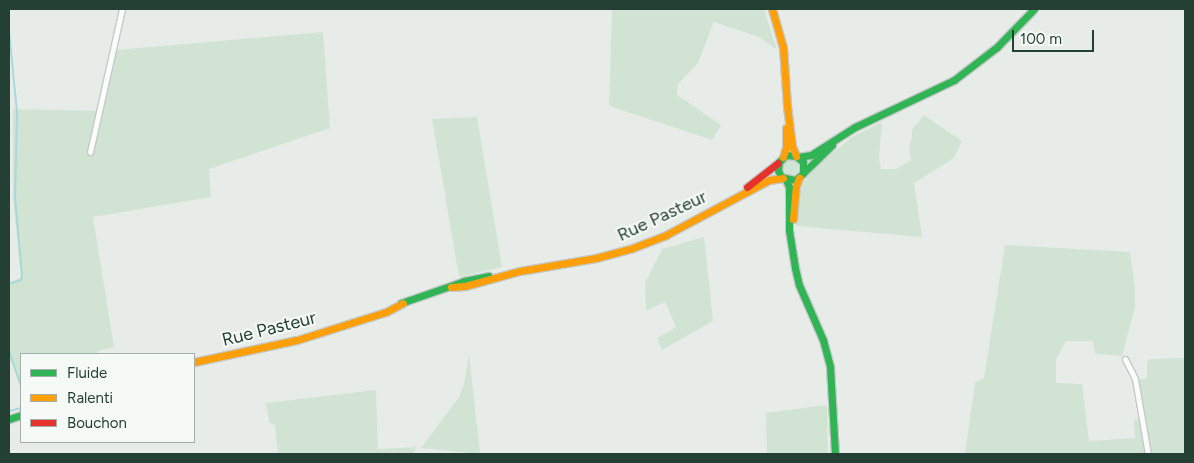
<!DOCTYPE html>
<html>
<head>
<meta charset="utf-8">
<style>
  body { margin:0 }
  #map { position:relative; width:1194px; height:463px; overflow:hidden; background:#e7ece9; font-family:Figtree,sans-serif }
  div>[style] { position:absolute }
  .green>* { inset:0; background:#d1e4d4 }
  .round { border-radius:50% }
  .stream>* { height:2px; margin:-1px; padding:0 1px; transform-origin:1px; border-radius:1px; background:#a9d8d8 }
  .roads { filter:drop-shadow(1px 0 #c4c9c6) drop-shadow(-1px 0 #c4c9c6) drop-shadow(0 1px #c4c9c6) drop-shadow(0 -1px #c4c9c6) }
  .street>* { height:5px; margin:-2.5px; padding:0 2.5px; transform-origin:2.5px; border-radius:2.5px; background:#fbfcfc }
  .fast>* { height:7px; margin:-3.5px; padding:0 3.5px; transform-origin:3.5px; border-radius:3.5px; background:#30b455 }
  .slow>* { height:7px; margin:-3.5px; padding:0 3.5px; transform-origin:3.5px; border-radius:3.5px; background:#ff9f0a }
  .jam>* { height:7px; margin:-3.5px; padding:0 3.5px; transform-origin:3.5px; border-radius:3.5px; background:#e5322d }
  span { translate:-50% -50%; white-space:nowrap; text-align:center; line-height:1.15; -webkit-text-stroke:4px #f6faf7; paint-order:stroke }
  .street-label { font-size:18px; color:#244035 }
  .frame { position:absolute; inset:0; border:10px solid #244035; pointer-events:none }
  .legend { position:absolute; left:20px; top:353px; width:175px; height:90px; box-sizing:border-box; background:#f6faf7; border:1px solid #a2b0a9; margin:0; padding:6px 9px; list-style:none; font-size:15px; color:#244035 }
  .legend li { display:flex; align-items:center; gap:10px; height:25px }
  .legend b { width:25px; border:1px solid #a2b0a9 }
  .scale { position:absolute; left:1012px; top:30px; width:82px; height:22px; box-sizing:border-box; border:2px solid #244035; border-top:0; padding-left:6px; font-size:15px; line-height:18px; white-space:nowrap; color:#244035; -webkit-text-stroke:4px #f6faf7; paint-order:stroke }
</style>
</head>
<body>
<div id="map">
  <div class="green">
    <i style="clip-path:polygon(612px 9px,764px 9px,777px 50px,759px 37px,714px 22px,698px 63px,678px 84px,677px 95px,721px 125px,712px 140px,609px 106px)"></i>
    <i style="clip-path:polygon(323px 32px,330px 128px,209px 169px,211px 197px,93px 217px,114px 347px,98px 351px,98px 354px,21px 354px,21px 388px,9px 357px,9px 282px,21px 278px,13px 197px,13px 109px,103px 111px,116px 50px)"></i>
    <i style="clip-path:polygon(924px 115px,962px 141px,954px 158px,914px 183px,922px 237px,796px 226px,802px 185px,813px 169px,852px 137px,882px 122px,879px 157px,881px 169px,896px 169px,911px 160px,909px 146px,912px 138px,912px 130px)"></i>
    <i style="clip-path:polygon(477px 117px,502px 267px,459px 277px,432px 119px)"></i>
    <i class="round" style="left:783px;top:159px;width:16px;height:16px"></i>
    <i style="clip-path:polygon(704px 237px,713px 321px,662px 350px,657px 338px,676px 327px,665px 302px,646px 311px,645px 283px,662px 249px)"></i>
    <i style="clip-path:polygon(1005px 245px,1130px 252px,1135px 290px,1135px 308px,1122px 356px,1095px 354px,1093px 341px,1066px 341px,1056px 360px,1056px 383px,1082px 384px,1089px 441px,1135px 438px,1134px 420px,1139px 419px,1145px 454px,965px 454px,975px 382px,984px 378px)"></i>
    <i style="clip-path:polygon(469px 354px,480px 454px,421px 448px,459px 397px,464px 384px)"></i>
    <i style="clip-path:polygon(1185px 358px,1185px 454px,1150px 454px,1137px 380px,1147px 378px,1147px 362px,1150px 359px)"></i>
    <i style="clip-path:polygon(376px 390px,378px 449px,417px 447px,413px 454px,278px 454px,275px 425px,269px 422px,266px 403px)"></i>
    <i style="clip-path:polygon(827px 405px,828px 454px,767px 454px,766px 413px)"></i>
  </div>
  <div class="stream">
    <i style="left:9px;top:31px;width:81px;rotate:84.4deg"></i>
    <i style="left:17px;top:112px;width:85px;rotate:91.3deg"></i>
    <i style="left:15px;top:197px;width:79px;rotate:84.9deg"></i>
    <i style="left:22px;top:276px;width:4px;rotate:104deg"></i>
    <i style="left:21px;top:280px;width:13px;rotate:162deg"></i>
    <i style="left:9px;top:351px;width:36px;rotate:71deg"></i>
    <i style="left:9px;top:411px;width:12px;rotate:-14deg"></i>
  </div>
  <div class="roads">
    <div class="street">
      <i style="left:90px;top:152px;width:147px;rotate:-77.4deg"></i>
      <i style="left:1125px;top:359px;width:22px;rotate:63deg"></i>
      <i style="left:1135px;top:379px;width:76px;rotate:80.2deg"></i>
    </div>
    <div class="fast">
      <i style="left:798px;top:157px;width:13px;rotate:-9deg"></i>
      <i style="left:811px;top:155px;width:52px;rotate:-32.5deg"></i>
      <i style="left:855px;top:127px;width:110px;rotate:-25.4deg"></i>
      <i style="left:954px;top:80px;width:54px;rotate:-37.5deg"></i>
      <i style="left:997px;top:47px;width:53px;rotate:-45.8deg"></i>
      <i style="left:803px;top:173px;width:11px;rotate:-90deg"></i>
      <i style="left:803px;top:162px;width:9px;rotate:-139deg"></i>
      <i style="left:796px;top:156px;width:10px;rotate:-174deg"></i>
      <i style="left:786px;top:155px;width:10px;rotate:135deg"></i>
      <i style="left:779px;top:162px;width:8px;rotate:97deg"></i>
      <i style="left:778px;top:170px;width:8px;rotate:67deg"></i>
      <i style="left:781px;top:177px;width:14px;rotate:12deg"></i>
      <i style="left:795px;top:180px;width:5px;rotate:-37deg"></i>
      <i style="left:799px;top:177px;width:46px;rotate:-44.1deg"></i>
      <i style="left:786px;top:180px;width:8px;rotate:67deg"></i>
      <i style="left:789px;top:187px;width:43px;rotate:90deg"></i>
      <i style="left:789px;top:230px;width:38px;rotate:81deg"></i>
      <i style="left:795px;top:268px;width:17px;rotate:77deg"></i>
      <i style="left:799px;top:285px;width:60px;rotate:66.4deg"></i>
      <i style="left:823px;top:340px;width:28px;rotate:75deg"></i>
      <i style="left:830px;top:367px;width:87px;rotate:86.7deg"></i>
      <i style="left:401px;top:303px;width:67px;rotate:-19.2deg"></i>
      <i style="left:464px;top:281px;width:25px;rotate:-12deg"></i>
      <i style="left:9px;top:419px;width:13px;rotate:-18deg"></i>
    </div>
    <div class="slow">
      <i style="left:772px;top:9px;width:40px;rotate:74deg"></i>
      <i style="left:783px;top:47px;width:59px;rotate:86.1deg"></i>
      <i style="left:787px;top:106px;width:40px;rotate:82.9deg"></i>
      <i style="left:792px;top:146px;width:11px;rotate:68deg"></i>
      <i style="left:783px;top:157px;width:10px;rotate:-73deg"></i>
      <i style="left:786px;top:147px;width:19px;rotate:-90deg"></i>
      <i style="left:793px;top:219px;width:33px;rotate:-85deg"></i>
      <i style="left:796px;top:186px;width:9px;rotate:-69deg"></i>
      <i style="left:451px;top:287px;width:14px;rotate:-4deg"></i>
      <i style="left:465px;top:286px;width:57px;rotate:-15.3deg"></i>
      <i style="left:520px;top:271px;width:77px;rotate:-9.7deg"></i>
      <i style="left:596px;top:258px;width:35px;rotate:-15deg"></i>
      <i style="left:630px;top:249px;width:39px;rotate:-21deg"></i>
      <i style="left:666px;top:235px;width:117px;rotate:-28.1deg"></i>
      <i style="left:769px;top:180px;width:14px;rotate:-8deg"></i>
      <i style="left:194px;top:362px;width:105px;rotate:-12.1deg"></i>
      <i style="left:297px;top:340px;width:93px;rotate:-17.5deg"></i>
      <i style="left:386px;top:312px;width:19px;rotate:-28deg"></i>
    </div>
    <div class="jam">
      <i style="left:747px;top:187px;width:39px;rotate:-38deg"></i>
    </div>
  </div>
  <div class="street-label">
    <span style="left:662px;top:216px;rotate:-25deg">Rue Pasteur</span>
    <span style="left:269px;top:329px;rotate:-14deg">Rue Pasteur</span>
  </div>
  <div class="frame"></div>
  <ul class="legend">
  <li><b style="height:6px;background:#30b455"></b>Fluide</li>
  <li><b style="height:6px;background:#ff9f0a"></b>Ralenti</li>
  <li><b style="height:6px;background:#e5322d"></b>Bouchon</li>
  </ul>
  <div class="scale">100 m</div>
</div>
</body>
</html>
